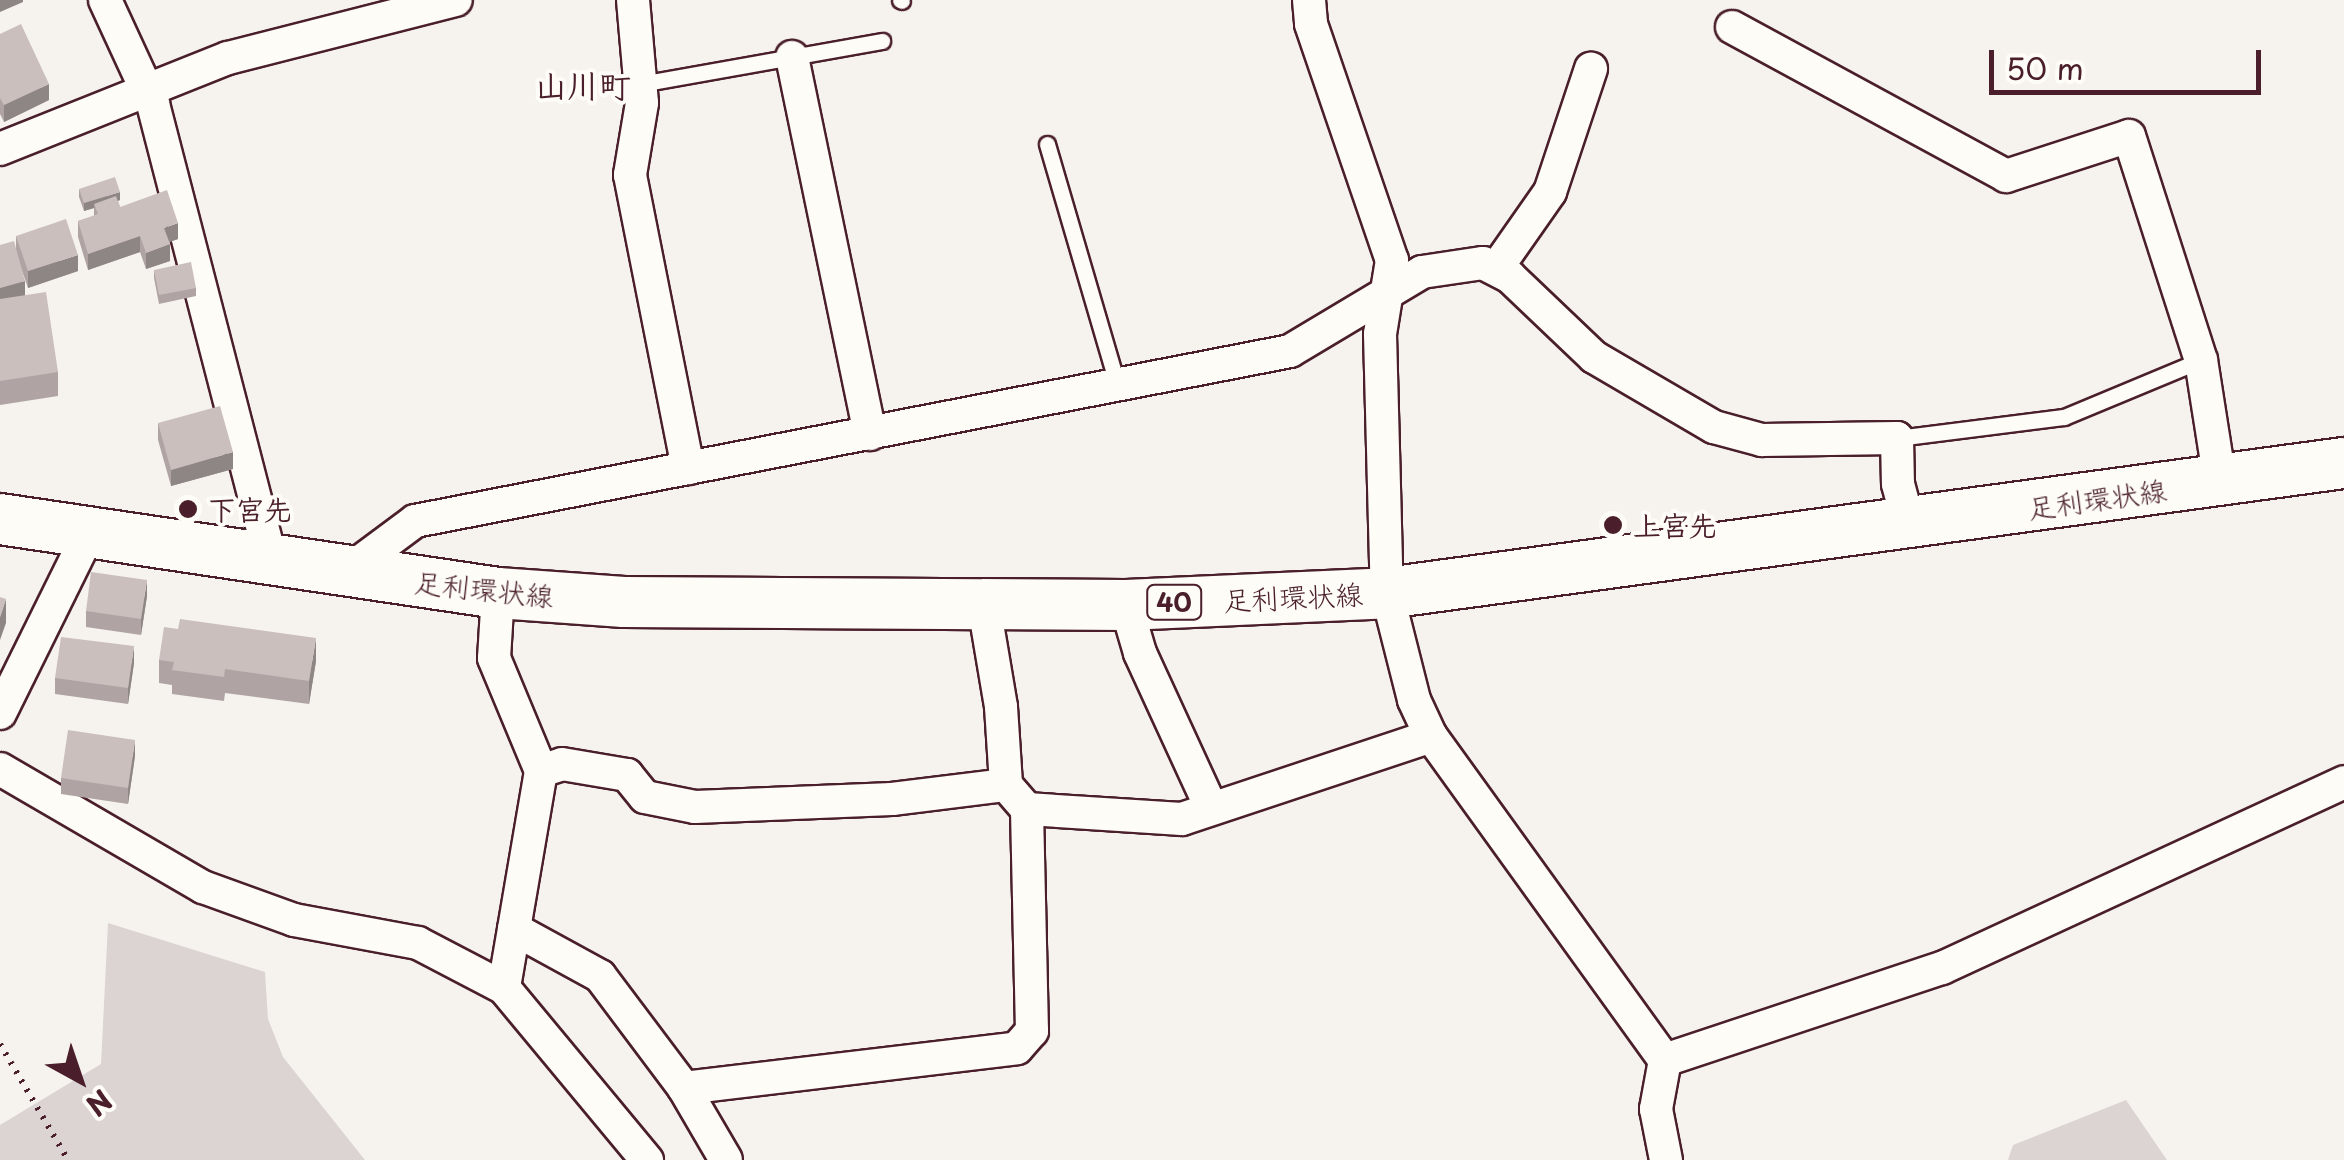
<!DOCTYPE html>
<html>
<head>
<meta charset="utf-8">
<style>
  body { margin:0 }
  #map { position:relative; width:2344px; height:1160px; overflow:hidden; background:#f6f3ef; font-family:"Playpen Sans","Klee One",sans-serif }
  div>[style] { position:absolute }
  .green>* { inset:0; background:#dcd4d2 }
  .path>* { height:6px; margin-top:-3px; transform-origin:0; background:repeating-linear-gradient(90deg,#4a1f2b 0 2.5px,transparent 0 10.5px) }
  .roads { filter:drop-shadow(2px 0 #4a1f2b) drop-shadow(-2px 0 #4a1f2b) drop-shadow(0 2px #4a1f2b) drop-shadow(0 -2px #4a1f2b) }
  .lane>* { height:15px; margin:-7.5px; padding:0 7.5px; transform-origin:7.5px; border-radius:7.5px; background:#fdfcf7 }
  .street>* { height:32px; margin:-16px; padding:0 16px; transform-origin:16px; border-radius:16px; background:#fdfcf7 }
  .primary>* { height:50px; margin:-25px; padding:0 25px; transform-origin:25px; border-radius:25px; background:#fdfcf7 }
  .wall>* { inset:0; background:#afa4a3 }
  .shaded-wall>* { inset:0; background:#8e8685 }
  .building>* { inset:0; background:#cbbfbe }
  .dots>* { width:28px; height:28px; translate:-50% -50%; box-sizing:border-box; border:5px solid #fdfcf7; border-radius:50% }
  span { translate:-50% -50%; white-space:nowrap; text-align:center; line-height:1.15; -webkit-text-stroke:8px #fdfcf7; paint-order:stroke }
  .shield-label span { padding:2px 8px; background:#fdfcf7; border:2px solid; border-radius:8px; -webkit-text-stroke-width:0 }
  .shield-label { font-size:25px; color:#4a1f2b; font-weight:700 }
  .street-label { font-size:28px; color:#4a1f2b }
  .poi-label { font-size:28px; color:#4a1f2b; font-weight:700 }
  .left { translate:0 -50%; text-align:left }
  .quarter-label { font-size:32px; color:#4a1f2b; font-weight:700 }
  .north { position:absolute; left:30px; top:1030px; width:100px; height:100px; -webkit-text-stroke:8px #fdfcf7; paint-order:stroke; rotate:140deg; font-size:28px; font-weight:700; line-height:40px; text-align:center; color:#4a1f2b }
  .north::after { content:''; display:block; margin:auto; width:35px; height:45px; background:#4a1f2b; clip-path:polygon(50% 0,100% 100%,50% 72%,0 100%) }
  .scale { position:absolute; left:1989px; top:50px; width:272px; height:45px; box-sizing:border-box; border:5px solid #4a1f2b; border-top:0; padding-left:12px; font-size:30px; line-height:35px; white-space:nowrap; color:#4a1f2b; -webkit-text-stroke:8px #fdfcf7; paint-order:stroke }
</style>
</head>
<body>
<div id="map">
  <div class="green">
    <i style="clip-path:polygon(108px 923px,265px 972px,268px 1019px,283px 1057px,365px 1160px,0 1160px,0 1125px,101px 1064px)"></i>
    <i style="clip-path:polygon(2126px 1100px,2167px 1160px,2008px 1160px,2013px 1145px)"></i>
  </div>
  <div class="path">
    <i style="left:0;top:1044px;width:134px;rotate:59.6deg"></i>
  </div>
  <div class="roads">
    <div class="lane">
      <i style="left:900px;top:0;width:2px;rotate:27deg"></i>
      <i style="left:640px;top:84px;width:246px;rotate:-10.1deg"></i>
      <i style="left:1047px;top:144px;width:253px;rotate:73.7deg"></i>
      <i style="left:1897px;top:438px;width:168px;rotate:-7.2deg"></i>
      <i style="left:2064px;top:417px;width:148px;rotate:-22.6deg"></i>
    </div>
    <div class="street">
      <i style="left:105px;top:0;width:115px;rotate:65.2deg"></i>
      <i style="left:153px;top:104px;width:474px;rotate:75.5deg"></i>
      <i style="left:633px;top:0;width:103px;rotate:85deg"></i>
      <i style="left:642px;top:103px;width:73px;rotate:99.5deg"></i>
      <i style="left:630px;top:175px;width:299px;rotate:78.8deg"></i>
      <i style="left:1309px;top:0;width:24px;rotate:85deg"></i>
      <i style="left:1311px;top:24px;width:250px;rotate:71.1deg"></i>
      <i style="left:1392px;top:260px;width:75px;rotate:99.2deg"></i>
      <i style="left:1380px;top:334px;width:259px;rotate:88.5deg"></i>
      <i style="left:1387px;top:593px;width:110px;rotate:75.8deg"></i>
      <i style="left:1414px;top:700px;width:40px;rotate:65deg"></i>
      <i style="left:1431px;top:736px;width:400px;rotate:54.2deg"></i>
      <i style="left:1665px;top:1060px;width:50px;rotate:100.4deg"></i>
      <i style="left:1656px;top:1109px;width:52px;rotate:78.9deg"></i>
      <i style="left:1732px;top:27px;width:312px;rotate:28.5deg"></i>
      <i style="left:2006px;top:176px;width:129px;rotate:-18deg"></i>
      <i style="left:2129px;top:136px;width:235px;rotate:72.2deg"></i>
      <i style="left:2201px;top:360px;width:123px;rotate:81.1deg"></i>
      <i style="left:792px;top:57px;width:385px;rotate:78.3deg"></i>
      <i style="left:0;top:149px;width:245px;rotate:-21.8deg"></i>
      <i style="left:228px;top:58px;width:235px;rotate:-14.3deg"></i>
      <i style="left:1496px;top:269px;width:94px;rotate:-55deg"></i>
      <i style="left:1550px;top:192px;width:130px;rotate:-71.6deg"></i>
      <i style="left:345px;top:573px;width:87px;rotate:-36.6deg"></i>
      <i style="left:415px;top:521px;width:891px;rotate:-10.99deg"></i>
      <i style="left:1290px;top:351px;width:154px;rotate:-30.9deg"></i>
      <i style="left:1422px;top:272px;width:62px;rotate:-8.4deg"></i>
      <i style="left:1483px;top:263px;width:30px;rotate:27deg"></i>
      <i style="left:1510px;top:277px;width:116px;rotate:43.6deg"></i>
      <i style="left:1594px;top:357px;width:139px;rotate:30.3deg"></i>
      <i style="left:1714px;top:427px;width:50px;rotate:15.2deg"></i>
      <i style="left:1762px;top:440px;width:135px;rotate:-0.8deg"></i>
      <i style="left:1897px;top:438px;width:46px;rotate:88.8deg"></i>
      <i style="left:1898px;top:484px;width:42px;rotate:75deg"></i>
      <i style="left:498px;top:593px;width:65px;rotate:93.5deg"></i>
      <i style="left:494px;top:658px;width:122px;rotate:67.4deg"></i>
      <i style="left:541px;top:771px;width:220px;rotate:99.7deg"></i>
      <i style="left:1126px;top:605px;width:50px;rotate:73.7deg"></i>
      <i style="left:1140px;top:653px;width:167px;rotate:65.3deg"></i>
      <i style="left:984px;top:606px;width:102px;rotate:80.4deg"></i>
      <i style="left:1001px;top:707px;width:78px;rotate:86.3deg"></i>
      <i style="left:0;top:713px;width:199px;rotate:-63.7deg"></i>
      <i style="left:0;top:769px;width:235px;rotate:30.2deg"></i>
      <i style="left:203px;top:887px;width:97px;rotate:19.9deg"></i>
      <i style="left:294px;top:920px;width:126px;rotate:10.5deg"></i>
      <i style="left:418px;top:943px;width:97px;rotate:27.6deg"></i>
      <i style="left:504px;top:988px;width:224px;rotate:50.3deg"></i>
      <i style="left:541px;top:771px;width:22px;rotate:-18deg"></i>
      <i style="left:562px;top:764px;width:66px;rotate:9.6deg"></i>
      <i style="left:627px;top:775px;width:28px;rotate:51deg"></i>
      <i style="left:645px;top:797px;width:51px;rotate:11.3deg"></i>
      <i style="left:695px;top:807px;width:197px;rotate:-2.3deg"></i>
      <i style="left:892px;top:799px;width:115px;rotate:-7deg"></i>
      <i style="left:1006px;top:785px;width:32px;rotate:49deg"></i>
      <i style="left:1027px;top:809px;width:155px;rotate:3.7deg"></i>
      <i style="left:1182px;top:819px;width:262px;rotate:-18.4deg"></i>
      <i style="left:514px;top:929px;width:98px;rotate:28.7deg"></i>
      <i style="left:600px;top:976px;width:140px;rotate:53.1deg"></i>
      <i style="left:684px;top:1088px;width:83px;rotate:59.7deg"></i>
      <i style="left:1665px;top:1060px;width:292px;rotate:-18.4deg"></i>
      <i style="left:1942px;top:968px;width:443px;rotate:-24.8deg"></i>
      <i style="left:684px;top:1088px;width:335px;rotate:-6.8deg"></i>
      <i style="left:1017px;top:1048px;width:23px;rotate:-49deg"></i>
      <i style="left:1032px;top:1031px;width:222px;rotate:-91.3deg"></i>
    </div>
    <div class="primary">
      <i style="left:0;top:519px;width:503px;rotate:8.45deg"></i>
      <i style="left:498px;top:593px;width:126px;rotate:4.1deg"></i>
      <i style="left:624px;top:602px;width:502px;rotate:0.34deg"></i>
      <i style="left:1126px;top:605px;width:261px;rotate:-2.6deg"></i>
      <i style="left:1387px;top:593px;width:966px;rotate:-7.74deg"></i>
    </div>
  </div>
  <div class="wall">
    <i style="clip-path:polygon(0 34px,49px 100px,4px 122px,0 114px)"></i>
    <i style="clip-path:polygon(79px 189px,120px 200px,118px 201px,120px 207px,178px 239px,169px 242px,170px 261px,146px 269px,140px 252px,88px 270px,78px 237px,78px 221px,94px 216px,94px 208px,84px 211px,79px 197px)"></i>
    <i style="clip-path:polygon(16px 236px,78px 271px,28px 288px,19px 262px,25px 295px,58px 372px,58px 396px,0 405px,0 245px,16px 250px)"></i>
    <i style="clip-path:polygon(154px 270px,196px 288px,196px 296px,159px 304px,154px 278px)"></i>
    <i style="clip-path:polygon(158px 423px,233px 469px,171px 486px,158px 440px)"></i>
    <i style="clip-path:polygon(147px 596px,141px 635px,86px 627px,86px 611px)"></i>
    <i style="clip-path:polygon(159px 660px,316px 661px,309px 704px,225px 693px,224px 701px,172px 694px,172px 685px,159px 683px)"></i>
    <i style="clip-path:polygon(134px 663px,128px 704px,55px 694px,55px 678px)"></i>
    <i style="clip-path:polygon(135px 756px,128px 804px,61px 794px,61px 778px)"></i>
  </div>
  <div class="shaded-wall">
    <i style="clip-path:polygon(0 0,23px 0,23px 2px,0 12px)"></i>
    <i style="clip-path:polygon(49px 84px,49px 100px,4px 122px,4px 105px)"></i>
    <i style="clip-path:polygon(120px 192px,120px 200px,95px 208px,94px 204px,94px 208px,84px 211px,84px 203px)"></i>
    <i style="clip-path:polygon(178px 223px,178px 239px,164px 244px,164px 228px)"></i>
    <i style="clip-path:polygon(140px 236px,140px 252px,88px 270px,88px 254px)"></i>
    <i style="clip-path:polygon(170px 244px,170px 261px,146px 269px,146px 253px)"></i>
    <i style="clip-path:polygon(78px 255px,78px 271px,28px 288px,28px 271px)"></i>
    <i style="clip-path:polygon(25px 281px,25px 297px,0 304px,0 288px)"></i>
    <i style="clip-path:polygon(233px 452px,233px 469px,171px 486px,171px 470px)"></i>
    <i style="clip-path:polygon(147px 580px,147px 596px,141px 635px,141px 619px)"></i>
    <i style="clip-path:polygon(6px 599px,6px 623px,0 640px,0 617px)"></i>
    <i style="clip-path:polygon(316px 638px,316px 661px,309px 704px,309px 681px)"></i>
    <i style="clip-path:polygon(134px 646px,134px 663px,128px 704px,128px 688px)"></i>
    <i style="clip-path:polygon(135px 740px,135px 756px,128px 804px,128px 788px)"></i>
  </div>
  <div class="building">
    <i style="clip-path:polygon(21px 24px,49px 84px,4px 105px,0 98px,0 34px)"></i>
    <i style="clip-path:polygon(115px 177px,120px 192px,84px 203px,79px 189px)"></i>
    <i style="clip-path:polygon(167px 190px,178px 223px,164px 228px,170px 244px,146px 253px,140px 236px,88px 254px,78px 221px,98px 214px,94px 204px,116px 196px,120px 207px)"></i>
    <i style="clip-path:polygon(66px 219px,78px 255px,28px 271px,16px 236px)"></i>
    <i style="clip-path:polygon(14px 241px,25px 281px,0 288px,0 245px)"></i>
    <i style="clip-path:polygon(191px 262px,196px 288px,159px 295px,154px 270px)"></i>
    <i style="clip-path:polygon(46px 292px,58px 372px,0 381px,0 299px)"></i>
    <i style="clip-path:polygon(220px 406px,233px 452px,171px 470px,158px 423px)"></i>
    <i style="clip-path:polygon(91px 572px,147px 580px,141px 619px,86px 611px)"></i>
    <i style="clip-path:polygon(0 597px,6px 599px,0 617px)"></i>
    <i style="clip-path:polygon(180px 619px,316px 638px,309px 681px,225px 669px,224px 677px,172px 670px,174px 662px,159px 660px,164px 627px,178px 629px)"></i>
    <i style="clip-path:polygon(61px 637px,134px 646px,128px 688px,55px 678px)"></i>
    <i style="clip-path:polygon(68px 730px,135px 740px,128px 788px,61px 778px)"></i>
  </div>
  <div class="dots">
    <i style="left:188px;top:509px;background:#4a1f2b"></i>
    <i style="left:1613px;top:525px;background:#4a1f2b"></i>
  </div>
  <div class="shield-label">
    <span style="left:1174px;top:602px">40</span>
  </div>
  <div class="street-label">
    <span style="left:2097px;top:499px;rotate:-8deg">足利環状線</span>
    <span style="left:484px;top:589px;rotate:6deg">足利環状線</span>
    <span style="left:1293px;top:597px;rotate:-3deg">足利環状線</span>
  </div>
  <div class="poi-label">
    <span class="left" style="left:208px;top:509px">下宮先</span>
    <span class="left" style="left:1633px;top:525px">上宮先</span>
  </div>
  <div class="quarter-label">
    <span style="left:583px;top:85px">山川町</span>
  </div>
  <div class="north">N</div>
  <div class="scale">50 m</div>
</div>
</body>
</html>
